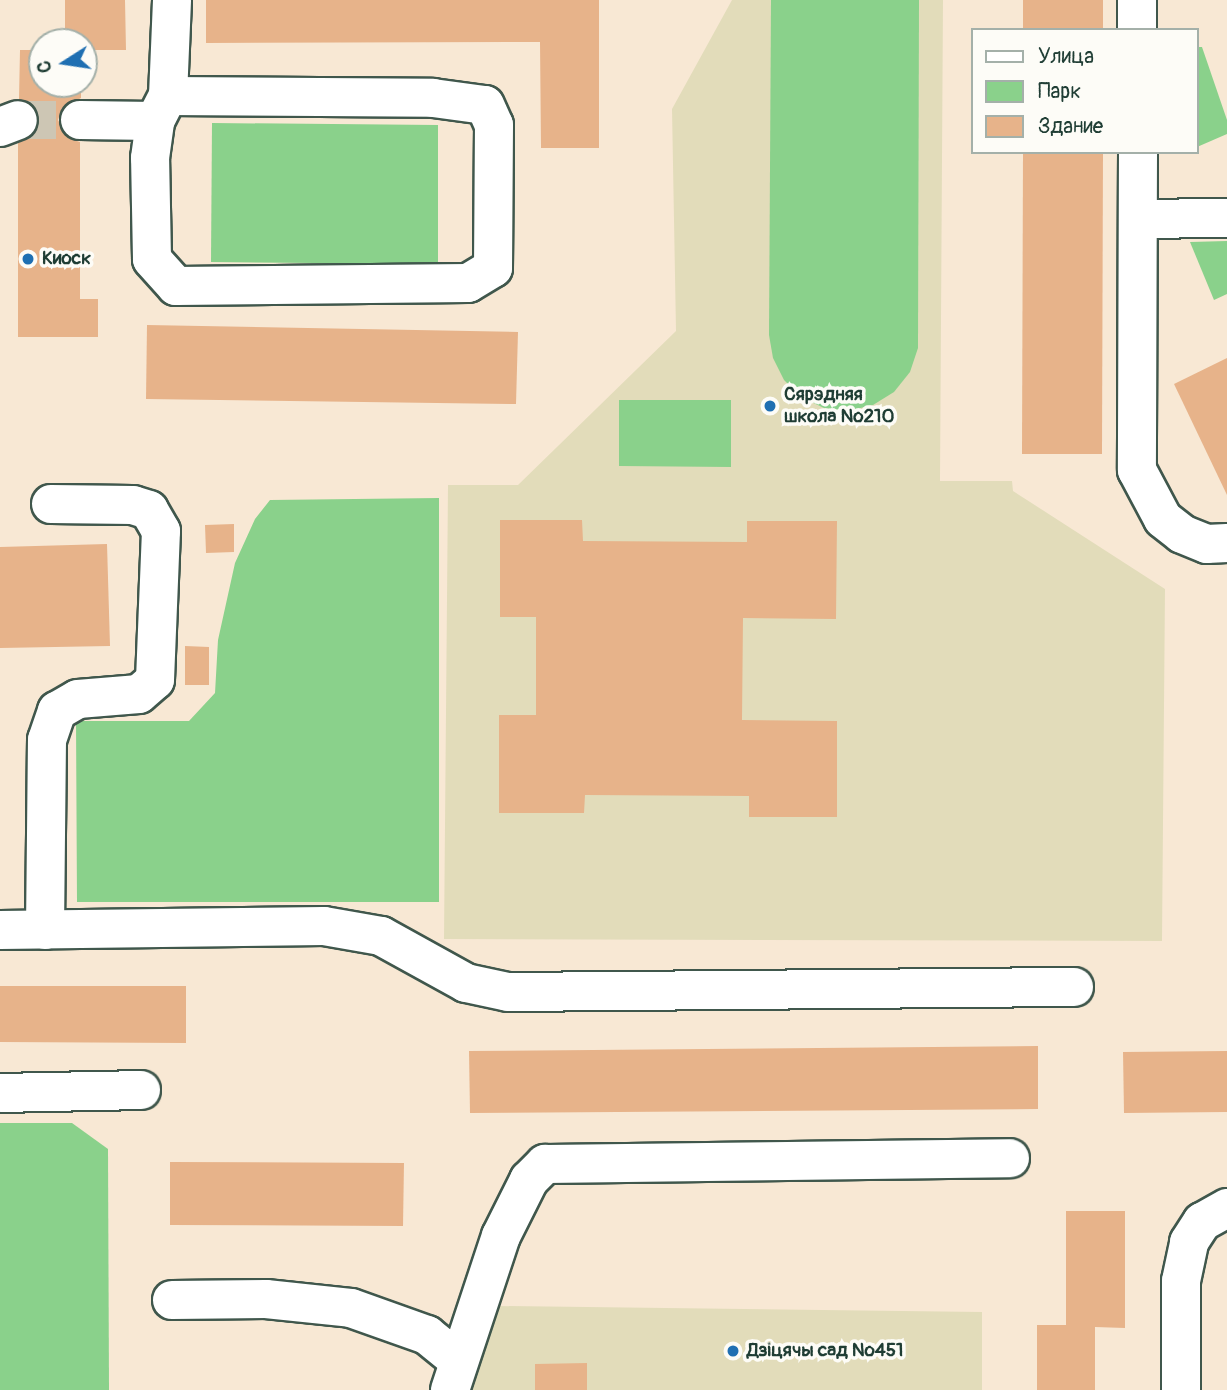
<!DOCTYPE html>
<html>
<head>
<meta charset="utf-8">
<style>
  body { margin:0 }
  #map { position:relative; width:1227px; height:1390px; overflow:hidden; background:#f8e8d4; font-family:Pangolin,sans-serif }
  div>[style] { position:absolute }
  .built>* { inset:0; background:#e2dcba }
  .green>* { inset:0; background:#8ad18b }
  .building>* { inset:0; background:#e7b38a }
  .minor-tunnel>* { height:38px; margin-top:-19px; transform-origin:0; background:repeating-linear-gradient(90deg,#cdc6b4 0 38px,transparent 0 57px) }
  .roads { filter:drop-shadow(2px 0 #40574c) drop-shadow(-2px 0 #40574c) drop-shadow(0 2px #40574c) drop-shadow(0 -2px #40574c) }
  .minor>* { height:38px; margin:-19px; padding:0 19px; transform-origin:19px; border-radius:19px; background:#fff }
  .dots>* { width:19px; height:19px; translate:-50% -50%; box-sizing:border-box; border:4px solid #fdfcf7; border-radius:50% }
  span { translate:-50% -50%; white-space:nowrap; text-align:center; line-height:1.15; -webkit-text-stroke:7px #fdfcf7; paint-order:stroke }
  .poi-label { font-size:19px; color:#1f3d34; font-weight:700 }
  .left { translate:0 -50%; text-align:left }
  .legend { position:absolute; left:971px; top:28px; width:228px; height:126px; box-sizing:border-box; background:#fdfcf7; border:2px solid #a4b0a9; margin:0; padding:9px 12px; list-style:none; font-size:21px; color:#1f3d34 }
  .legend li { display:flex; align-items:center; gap:14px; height:35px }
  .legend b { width:35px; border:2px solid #a4b0a9 }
  .north { position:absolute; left:28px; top:28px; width:70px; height:70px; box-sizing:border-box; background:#fdfcf7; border:2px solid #a4b0a9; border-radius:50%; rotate:258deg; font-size:19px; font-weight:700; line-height:28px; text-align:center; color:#1f3d34 }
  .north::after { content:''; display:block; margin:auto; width:24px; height:32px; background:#1f6fb2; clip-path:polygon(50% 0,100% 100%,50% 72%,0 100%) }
</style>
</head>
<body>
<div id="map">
  <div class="built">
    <i style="clip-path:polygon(732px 0,943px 0,940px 481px,1012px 481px,1013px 491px,1165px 589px,1162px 941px,444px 939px,448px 485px,518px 485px,676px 331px,672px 109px)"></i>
    <i style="clip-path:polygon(498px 1306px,982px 1312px,982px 1390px,472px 1390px)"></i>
  </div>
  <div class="green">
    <i style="clip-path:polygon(771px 0,919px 0,918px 348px,910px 372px,894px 392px,873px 405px,848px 411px,824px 408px,801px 397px,784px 380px,773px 358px,769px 335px)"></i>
    <i style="clip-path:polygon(1197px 47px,1202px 47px,1227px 120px,1227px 134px,1197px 147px)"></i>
    <i style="clip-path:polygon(212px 123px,438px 125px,438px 264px,211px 262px)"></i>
    <i style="clip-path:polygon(1227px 241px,1227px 294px,1214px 300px,1190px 242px)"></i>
    <i style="clip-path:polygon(619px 400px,731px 400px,731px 467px,619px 466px)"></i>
    <i style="clip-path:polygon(439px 498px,439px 902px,77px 902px,76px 721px,189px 721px,215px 693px,218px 640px,235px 563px,255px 519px,270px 500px)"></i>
    <i style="clip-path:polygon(0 1123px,72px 1123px,108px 1149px,109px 1390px,0 1390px)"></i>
  </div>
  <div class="building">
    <i style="clip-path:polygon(65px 0,125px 0,126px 50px,84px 50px,84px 42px,65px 42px)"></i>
    <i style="clip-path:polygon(206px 0,599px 0,599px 148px,541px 148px,540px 42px,206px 43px)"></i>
    <i style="clip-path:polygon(1023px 0,1103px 0,1103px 30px,1023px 30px)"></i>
    <i style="clip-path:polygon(20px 50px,42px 50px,42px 84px,81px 84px,81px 98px,62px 108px,58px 120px,68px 138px,80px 142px,80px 299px,98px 299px,98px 337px,18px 337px,18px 143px,35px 134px,40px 123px,32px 103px,19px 99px)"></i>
    <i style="clip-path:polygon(1023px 152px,1103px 152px,1102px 454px,1022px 454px)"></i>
    <i style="clip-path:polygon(147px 325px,518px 332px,516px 404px,146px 399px)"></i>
    <i style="clip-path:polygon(1227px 358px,1227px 495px,1174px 384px)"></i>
    <i style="clip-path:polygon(500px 520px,582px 520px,583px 541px,747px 542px,747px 521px,837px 521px,836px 619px,743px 618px,742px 720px,837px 721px,837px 817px,749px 817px,749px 796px,585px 795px,584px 813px,499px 813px,499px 715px,536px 715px,536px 617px,500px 617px)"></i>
    <i style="clip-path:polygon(234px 524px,234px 552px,206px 553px,205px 525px)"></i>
    <i style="clip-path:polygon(107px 544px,110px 646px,0 648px,0 547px)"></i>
    <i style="clip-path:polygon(185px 646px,209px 647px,209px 685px,185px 685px)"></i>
    <i style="clip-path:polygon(0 986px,186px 986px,186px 1043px,0 1042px)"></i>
    <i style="clip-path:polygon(1038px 1046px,1038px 1109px,470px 1113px,469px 1051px)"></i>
    <i style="clip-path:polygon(1227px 1051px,1227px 1112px,1124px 1113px,1123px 1052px)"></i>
    <i style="clip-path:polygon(170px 1162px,404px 1163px,403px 1226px,170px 1225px)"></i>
    <i style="clip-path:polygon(1066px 1211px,1125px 1211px,1125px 1328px,1095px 1327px,1095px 1390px,1037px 1390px,1037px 1325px,1066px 1325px)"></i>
    <i style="clip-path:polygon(587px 1363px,587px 1390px,535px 1390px,535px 1364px)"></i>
  </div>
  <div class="minor-tunnel">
    <i style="left:18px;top:120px;width:62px"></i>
  </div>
  <div class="roads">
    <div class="minor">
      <i style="left:1137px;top:0;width:30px;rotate:90deg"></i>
      <i style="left:168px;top:96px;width:265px;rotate:0.4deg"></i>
      <i style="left:433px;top:98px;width:52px;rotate:7.7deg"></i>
      <i style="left:485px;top:105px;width:22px;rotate:66deg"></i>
      <i style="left:494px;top:125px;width:143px;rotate:90.4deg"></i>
      <i style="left:493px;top:268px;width:29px;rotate:149deg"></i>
      <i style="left:468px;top:283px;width:292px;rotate:179.4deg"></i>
      <i style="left:176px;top:286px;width:36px;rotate:-132deg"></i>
      <i style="left:152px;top:259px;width:101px;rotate:-91.1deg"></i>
      <i style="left:150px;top:158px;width:37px;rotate:-82deg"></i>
      <i style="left:155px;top:121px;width:28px;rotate:-63deg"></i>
      <i style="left:168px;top:96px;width:96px;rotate:-87.6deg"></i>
      <i style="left:80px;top:120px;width:75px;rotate:0.8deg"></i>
      <i style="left:0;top:127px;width:19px;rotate:-21deg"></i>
      <i style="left:1138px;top:152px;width:318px;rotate:90.2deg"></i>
      <i style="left:1137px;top:470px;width:55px;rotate:62deg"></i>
      <i style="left:1163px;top:519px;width:24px;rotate:38deg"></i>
      <i style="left:1182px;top:534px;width:27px;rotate:22deg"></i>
      <i style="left:1207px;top:544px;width:20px;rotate:-3deg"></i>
      <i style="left:1139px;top:219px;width:88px;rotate:-0.7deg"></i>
      <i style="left:0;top:930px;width:324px;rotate:-0.7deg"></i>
      <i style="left:324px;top:926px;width:58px;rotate:10deg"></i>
      <i style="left:381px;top:936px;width:97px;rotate:28.9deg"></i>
      <i style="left:466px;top:983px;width:43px;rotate:12.1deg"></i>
      <i style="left:508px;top:992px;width:566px;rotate:-0.51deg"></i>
      <i style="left:45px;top:930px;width:190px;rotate:-89.4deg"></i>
      <i style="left:47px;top:740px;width:31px;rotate:-71deg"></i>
      <i style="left:57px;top:711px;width:24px;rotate:-30deg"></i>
      <i style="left:78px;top:699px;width:61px;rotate:-4.7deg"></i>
      <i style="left:139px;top:694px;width:21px;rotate:-41deg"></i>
      <i style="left:155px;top:680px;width:149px;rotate:-87.7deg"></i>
      <i style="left:161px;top:531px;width:24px;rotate:-120deg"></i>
      <i style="left:149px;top:510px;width:17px;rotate:-163deg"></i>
      <i style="left:133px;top:505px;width:82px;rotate:-179.3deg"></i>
      <i style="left:0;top:1093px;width:141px;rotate:-1.2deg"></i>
      <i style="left:172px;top:1300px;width:94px;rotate:-0.6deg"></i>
      <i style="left:266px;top:1299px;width:85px;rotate:6deg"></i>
      <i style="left:351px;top:1308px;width:81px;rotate:19.6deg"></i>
      <i style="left:427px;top:1335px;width:40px;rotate:39deg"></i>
      <i style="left:450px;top:1390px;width:162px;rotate:-71.7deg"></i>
      <i style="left:501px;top:1236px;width:63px;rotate:-63.4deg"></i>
      <i style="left:529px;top:1180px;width:23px;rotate:-45deg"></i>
      <i style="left:545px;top:1164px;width:465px;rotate:-0.7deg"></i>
      <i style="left:1181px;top:1390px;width:109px;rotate:-90deg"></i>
      <i style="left:1181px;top:1281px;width:40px;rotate:-78deg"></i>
      <i style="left:1189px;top:1242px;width:24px;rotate:-57deg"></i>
      <i style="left:1202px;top:1222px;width:29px;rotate:-29deg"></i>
    </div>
  </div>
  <div class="dots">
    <i style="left:28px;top:259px;background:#1f6fb2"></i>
    <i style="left:770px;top:406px;background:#1f6fb2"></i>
    <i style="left:733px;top:1351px;background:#1f6fb2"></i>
  </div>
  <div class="poi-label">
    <span class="left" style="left:42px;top:259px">Киоск</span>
    <span class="left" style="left:784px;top:406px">Сярэдняя<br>школа №210</span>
    <span class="left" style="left:747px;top:1351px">Дзіцячы сад №451</span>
  </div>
  <ul class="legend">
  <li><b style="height:9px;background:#fff"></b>Улица</li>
  <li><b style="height:19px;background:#8ad18b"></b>Парк</li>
  <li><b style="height:19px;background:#e7b38a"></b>Здание</li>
  </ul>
  <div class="north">С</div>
</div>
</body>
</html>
